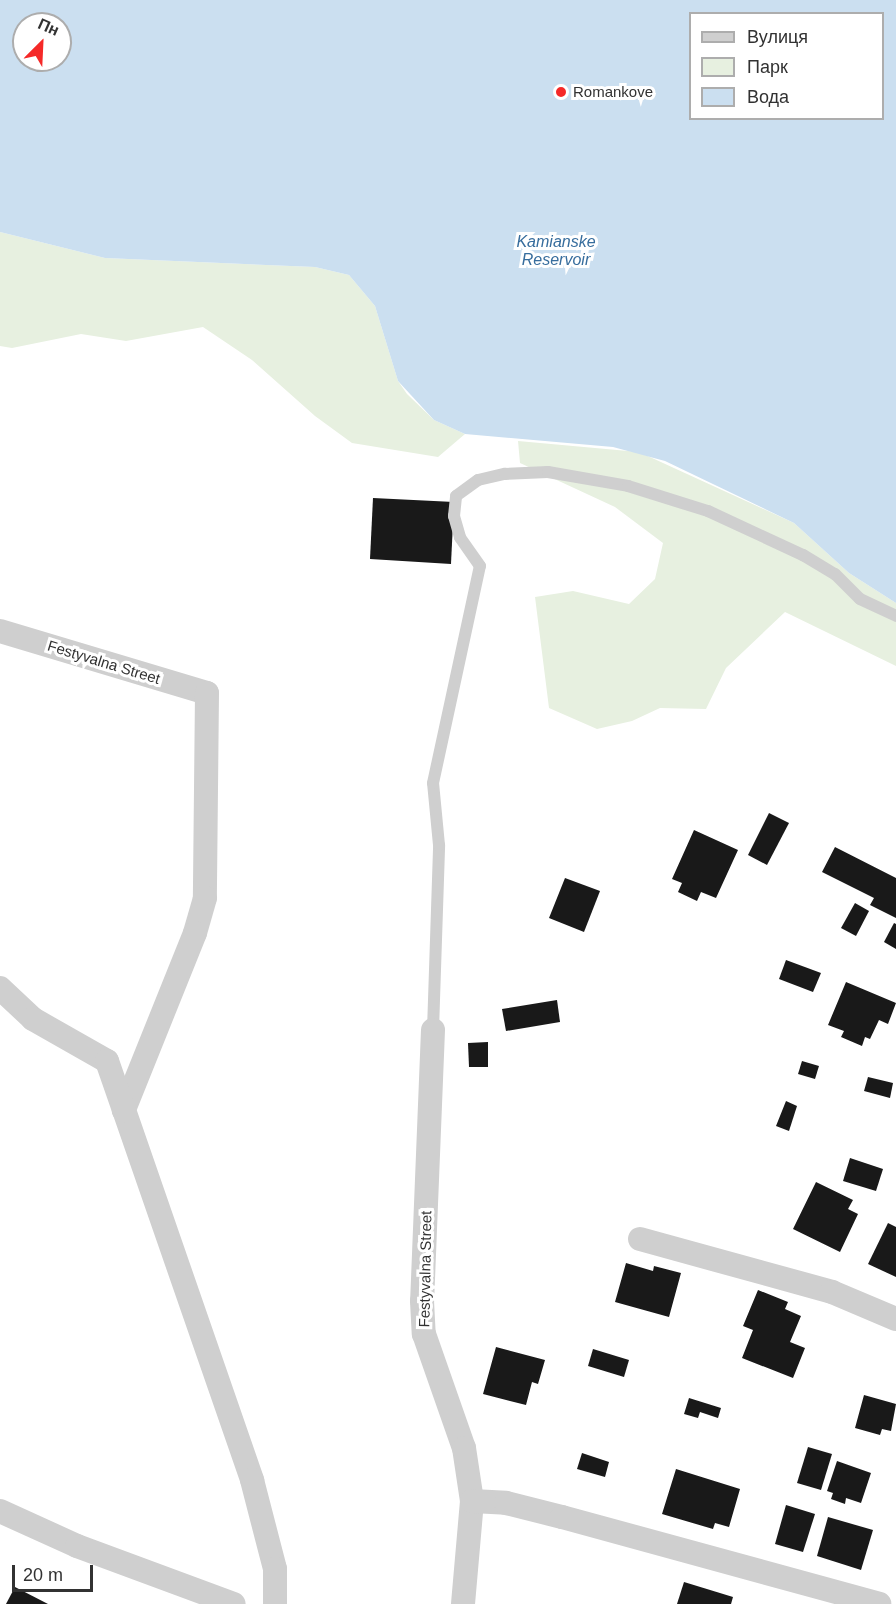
<!DOCTYPE html>
<html>
<head>
<meta charset="utf-8">
<style>
  body { margin:0 }
  #map { position:relative; width:896px; height:1604px; overflow:hidden; background:#fff; font-family:Arial,sans-serif }
  div>[style] { position:absolute }
  .green>* { inset:0; background:#e7f0e0 }
  .water>* { inset:0; background:#cbdff0 }
  .building>* { inset:0; background:#191919 }
  .service>* { height:12px; margin:-6px; padding:0 6px; transform-origin:6px; border-radius:6px; background:#cfcfcf }
  .minor>* { height:24px; margin:-12px; padding:0 12px; transform-origin:12px; border-radius:12px; background:#cfcfcf }
  .dots>* { width:16px; height:16px; translate:-50% -50%; box-sizing:border-box; border:3px solid #fff; border-radius:50% }
  span { translate:-50% -50%; white-space:nowrap; text-align:center; line-height:1.15; -webkit-text-stroke:6px #fff; paint-order:stroke }
  .poi-label { font-size:15px; color:#323232 }
  .left { translate:0 -50%; text-align:left }
  .street-label { font-size:15px; color:#323232 }
  .water-label { font-size:16px; color:#376d9d; font-style:italic }
  .legend { position:absolute; left:689px; top:12px; width:195px; height:108px; box-sizing:border-box; background:#fff; border:2px solid #adadad; margin:0; padding:8px 10px; list-style:none; font-size:18px; color:#323232 }
  .legend li { display:flex; align-items:center; gap:12px; height:30px }
  .legend b { width:30px; border:2px solid #adadad }
  .north { position:absolute; left:12px; top:12px; width:60px; height:60px; box-sizing:border-box; background:#fff; border:2px solid #adadad; border-radius:50%; rotate:24deg; font-size:16px; font-weight:700; line-height:24px; text-align:center; color:#323232 }
  .north::after { content:''; display:block; margin:auto; width:21px; height:27px; background:#f52928; clip-path:polygon(50% 0,100% 100%,50% 72%,0 100%) }
  .scale { position:absolute; left:12px; top:1565px; width:81px; height:27px; box-sizing:border-box; border:3px solid #323232; border-top:0; padding-left:8px; font-size:18px; line-height:21px; white-space:nowrap; color:#323232; -webkit-text-stroke:4px #fff; paint-order:stroke }
</style>
</head>
<body>
<div id="map">
  <div class="green">
    <i style="clip-path:polygon(0 232px,105px 258px,315px 267px,349px 275px,375px 306px,398px 381px,407px 394px,434px 420px,465px 434px,438px 457px,352px 443px,315px 416px,252px 360px,203px 327px,126px 341px,81px 334px,12px 348px,0 346px)"></i>
    <i style="clip-path:polygon(518px 441px,639px 452px,794px 523px,849px 573px,896px 603px,896px 666px,785px 612px,726px 668px,706px 709px,660px 708px,632px 721px,597px 729px,549px 708px,535px 597px,573px 591px,629px 604px,655px 579px,663px 543px,615px 507px,520px 463px)"></i>
  </div>
  <div class="water">
    <i style="clip-path:polygon(evenodd,0 0,896px 0,896px 603px,849px 573px,794px 523px,665px 461px,613px 447px,465px 434px,434px 420px,398px 381px,375px 306px,349px 275px,315px 267px,105px 258px,0 232px,0 0,690px 14px,882px 14px,882px 118px,690px 118px,690px 14px,0 0,24px 24px,60px 24px,60px 60px,24px 60px,24px 24px)"></i>
  </div>
  <div class="building">
    <i style="clip-path:polygon(373px 498px,454px 502px,451px 564px,370px 559px)"></i>
    <i style="clip-path:polygon(769px 813px,789px 823px,767px 865px,748px 855px)"></i>
    <i style="clip-path:polygon(694px 830px,738px 850px,716px 898px,701px 892px,697px 901px,678px 892px,682px 883px,672px 879px)"></i>
    <i style="clip-path:polygon(835px 847px,896px 878px,896px 918px,870px 905px,874px 898px,822px 872px)"></i>
    <i style="clip-path:polygon(565px 878px,600px 891px,584px 932px,549px 918px)"></i>
    <i style="clip-path:polygon(855px 903px,869px 911px,856px 936px,841px 928px)"></i>
    <i style="clip-path:polygon(894px 923px,896px 924px,896px 949px,884px 942px)"></i>
    <i style="clip-path:polygon(786px 960px,821px 973px,813px 992px,779px 979px)"></i>
    <i style="clip-path:polygon(846px 982px,896px 1003px,888px 1024px,879px 1020px,870px 1039px,865px 1037px,862px 1046px,841px 1037px,844px 1031px,828px 1025px)"></i>
    <i style="clip-path:polygon(557px 1000px,560px 1022px,506px 1031px,502px 1009px)"></i>
    <i style="clip-path:polygon(488px 1042px,488px 1067px,469px 1067px,468px 1043px)"></i>
    <i style="clip-path:polygon(802px 1061px,819px 1066px,815px 1079px,798px 1074px)"></i>
    <i style="clip-path:polygon(868px 1077px,893px 1083px,890px 1098px,864px 1091px)"></i>
    <i style="clip-path:polygon(786px 1101px,797px 1106px,789px 1131px,776px 1126px)"></i>
    <i style="clip-path:polygon(850px 1158px,883px 1169px,876px 1191px,843px 1181px)"></i>
    <i style="clip-path:polygon(816px 1182px,853px 1200px,848px 1209px,858px 1214px,840px 1252px,793px 1229px)"></i>
    <i style="clip-path:polygon(888px 1223px,896px 1227px,896px 1277px,868px 1264px)"></i>
    <i style="clip-path:polygon(626px 1263px,653px 1271px,654px 1266px,681px 1273px,669px 1317px,615px 1302px)"></i>
    <i style="clip-path:polygon(758px 1290px,788px 1302px,785px 1309px,801px 1316px,790px 1342px,805px 1348px,793px 1378px,742px 1358px,753px 1330px,743px 1326px)"></i>
    <i style="clip-path:polygon(496px 1347px,545px 1360px,538px 1384px,532px 1382px,526px 1405px,483px 1394px)"></i>
    <i style="clip-path:polygon(593px 1349px,629px 1360px,624px 1377px,588px 1366px)"></i>
    <i style="clip-path:polygon(864px 1395px,896px 1404px,891px 1431px,882px 1429px,880px 1435px,855px 1428px)"></i>
    <i style="clip-path:polygon(689px 1398px,721px 1408px,718px 1418px,700px 1412px,698px 1418px,684px 1414px)"></i>
    <i style="clip-path:polygon(808px 1447px,832px 1454px,821px 1490px,797px 1483px)"></i>
    <i style="clip-path:polygon(582px 1453px,609px 1462px,605px 1477px,577px 1469px)"></i>
    <i style="clip-path:polygon(837px 1461px,871px 1473px,861px 1503px,846px 1498px,845px 1504px,831px 1499px,833px 1493px,827px 1491px)"></i>
    <i style="clip-path:polygon(676px 1469px,740px 1489px,729px 1527px,715px 1523px,713px 1529px,662px 1514px)"></i>
    <i style="clip-path:polygon(786px 1505px,815px 1514px,803px 1552px,775px 1544px)"></i>
    <i style="clip-path:polygon(828px 1517px,873px 1530px,861px 1570px,817px 1556px)"></i>
    <i style="clip-path:polygon(684px 1582px,733px 1597px,731px 1604px,677px 1604px)"></i>
    <i style="clip-path:polygon(15px 1587px,48px 1604px,6px 1604px)"></i>
  </div>
  <div class="service">
    <i style="left:433px;top:1030px;width:185px;rotate:-88.1deg"></i>
    <i style="left:439px;top:845px;width:62px;rotate:-95.5deg"></i>
    <i style="left:433px;top:783px;width:222px;rotate:-77.8deg"></i>
    <i style="left:480px;top:566px;width:35px;rotate:-125deg"></i>
    <i style="left:460px;top:537px;width:22px;rotate:-106deg"></i>
    <i style="left:454px;top:516px;width:20px;rotate:-84deg"></i>
    <i style="left:456px;top:496px;width:27px;rotate:-36deg"></i>
    <i style="left:478px;top:480px;width:28px;rotate:-13deg"></i>
    <i style="left:505px;top:474px;width:43px;rotate:-2.7deg"></i>
    <i style="left:548px;top:472px;width:81px;rotate:9.9deg"></i>
    <i style="left:628px;top:486px;width:84px;rotate:17.4deg"></i>
    <i style="left:708px;top:511px;width:105px;rotate:24.9deg"></i>
    <i style="left:803px;top:555px;width:37px;rotate:31deg"></i>
    <i style="left:835px;top:574px;width:35px;rotate:45deg"></i>
    <i style="left:860px;top:599px;width:40px;rotate:25deg"></i>
  </div>
  <div class="minor">
    <i style="left:0;top:631px;width:216px;rotate:16.7deg"></i>
    <i style="left:207px;top:693px;width:205px;rotate:90.6deg"></i>
    <i style="left:205px;top:898px;width:36px;rotate:106deg"></i>
    <i style="left:195px;top:933px;width:191px;rotate:111.9deg"></i>
    <i style="left:124px;top:1110px;width:392px;rotate:70.9deg"></i>
    <i style="left:252px;top:1480px;width:92px;rotate:75.5deg"></i>
    <i style="left:275px;top:1569px;width:35px;rotate:90deg"></i>
    <i style="left:0;top:988px;width:45px;rotate:43.2deg"></i>
    <i style="left:33px;top:1019px;width:85px;rotate:29.6deg"></i>
    <i style="left:107px;top:1061px;width:52px;rotate:70.9deg"></i>
    <i style="left:433px;top:1030px;width:271px;rotate:92.3deg"></i>
    <i style="left:422px;top:1301px;width:33px;rotate:87deg"></i>
    <i style="left:424px;top:1334px;width:121px;rotate:70.7deg"></i>
    <i style="left:464px;top:1448px;width:54px;rotate:81.4deg"></i>
    <i style="left:472px;top:1501px;width:103px;rotate:95deg"></i>
    <i style="left:640px;top:1239px;width:199px;rotate:15.4deg"></i>
    <i style="left:832px;top:1292px;width:69px;rotate:22.9deg"></i>
    <i style="left:472px;top:1501px;width:34px;rotate:3deg"></i>
    <i style="left:506px;top:1503px;width:58px;rotate:14deg"></i>
    <i style="left:562px;top:1517px;width:329px;rotate:15.3deg"></i>
    <i style="left:0;top:1511px;width:85px;rotate:24.4deg"></i>
    <i style="left:77px;top:1546px;width:167px;rotate:20.3deg"></i>
  </div>
  <div class="dots">
    <i style="left:561px;top:92px;background:#f52928"></i>
  </div>
  <div class="poi-label">
    <span class="left" style="left:573px;top:92px">Romankove</span>
  </div>
  <div class="street-label">
    <span style="left:104px;top:662px;rotate:17deg">Festyvalna Street</span>
    <span style="left:425px;top:1269px;rotate:-89deg">Festyvalna Street</span>
  </div>
  <div class="water-label">
    <span style="left:556px;top:251px">Kamianske<br>Reservoir</span>
  </div>
  <ul class="legend">
  <li><b style="height:8px;background:#cfcfcf"></b>Вулиця</li>
  <li><b style="height:16px;background:#e7f0e0"></b>Парк</li>
  <li><b style="height:16px;background:#cbdff0"></b>Вода</li>
  </ul>
  <div class="north">Пн</div>
  <div class="scale">20 m</div>
</div>
</body>
</html>
